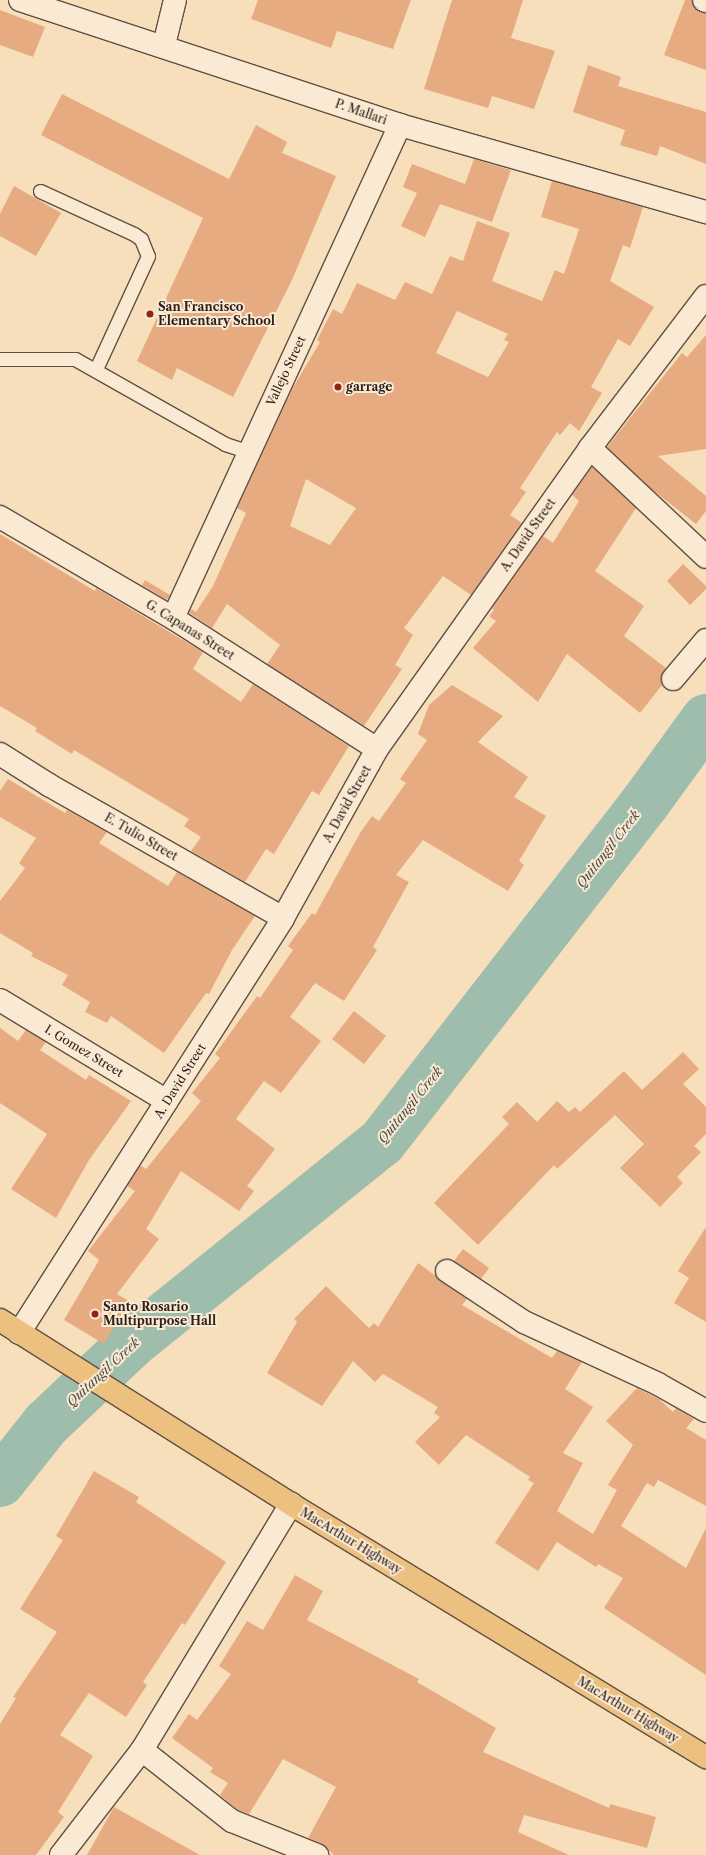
<!DOCTYPE html>
<html>
<head>
<meta charset="utf-8">
<style>
  body { margin:0 }
  #map { position:relative; width:706px; height:1855px; overflow:hidden; background:#f7dfbb; font-family:"Libre Caslon Text",serif }
  div>[style] { position:absolute }
  .river>* { height:50px; margin:-25px; padding:0 25px; transform-origin:25px; border-radius:25px; background:#9ebdad }
  .building>* { inset:0; background:#e7ab82 }
  .roads { filter:drop-shadow(1px 0 #605043) drop-shadow(-1px 0 #605043) drop-shadow(0 1px #605043) drop-shadow(0 -1px #605043) }
  .service>* { height:13px; margin:-6.5px; padding:0 6.5px; transform-origin:6.5px; border-radius:6.5px; background:#faead3 }
  .minor>* { height:22px; margin:-11px; padding:0 11px; transform-origin:11px; border-radius:11px; background:#faead3 }
  .trunk>* { height:22px; margin:-11px; padding:0 11px; transform-origin:11px; border-radius:11px; background:#ecc07e }
  .dots>* { width:11px; height:11px; translate:-50% -50%; box-sizing:border-box; border:2px solid #faead3; border-radius:50% }
  span { translate:-50% -50%; white-space:nowrap; text-align:center; line-height:1.15; -webkit-text-stroke:4px #faead3; paint-order:stroke }
  .street-label { font-size:12px; color:#2d201b }
  .poi-label { font-size:12px; color:#2d201b; font-weight:700 }
  .left { translate:0 -50%; text-align:left }
  .water-label { font-size:13px; color:#4f4f47; font-style:italic }
</style>
</head>
<body>
<div id="map">
  <div class="river">
    <i style="left:0;top:1482px;width:74px;rotate:-51.6deg"></i>
    <i style="left:46px;top:1424px;width:120px;rotate:-43.3deg"></i>
    <i style="left:133px;top:1342px;width:319px;rotate:-38.8deg"></i>
    <i style="left:382px;top:1142px;width:429px;rotate:-52.2deg"></i>
    <i style="left:645px;top:803px;width:104px;rotate:-54deg"></i>
  </div>
  <div class="building">
    <i style="clip-path:polygon(258px 0,411px 0,393px 49px,337px 31px,331px 48px,290px 33px,251px 19px)"></i>
    <i style="clip-path:polygon(452px 0,523px 0,511px 38px,555px 51px,534px 109px,492px 96px,488px 108px,424px 89px)"></i>
    <i style="clip-path:polygon(685px 0,692px 0,694px 7px,706px 13px,706px 70px,664px 55px)"></i>
    <i style="clip-path:polygon(0 10px,45px 27px,33px 57px,0 45px)"></i>
    <i style="clip-path:polygon(588px 65px,621px 77px,618px 86px,706px 112px,706px 164px,660px 146px,657px 156px,620px 145px,625px 130px,573px 112px)"></i>
    <i style="clip-path:polygon(62px 94px,229px 179px,256px 125px,287px 142px,282px 153px,336px 176px,292px 280px,233px 397px,177px 368px,172px 380px,137px 361px,203px 218px,41px 135px)"></i>
    <i style="clip-path:polygon(474px 159px,511px 170px,492px 222px,440px 204px,425px 237px,401px 226px,417px 193px,403px 187px,412px 164px,465px 184px)"></i>
    <i style="clip-path:polygon(evenodd,552px 181px,643px 207px,630px 248px,623px 245px,610px 281px,654px 307px,630px 346px,618px 339px,591px 387px,602px 393px,579px 431px,570px 423px,560px 435px,557px 432px,520px 488px,526px 492px,510px 515px,522px 523px,471px 595px,443px 576px,404px 628px,413px 635px,395px 665px,402px 669px,364px 726px,267px 664px,280px 645px,227px 604px,212px 628px,189px 613px,191px 609px,196px 612px,213px 586px,246px 513px,237px 508px,291px 391px,320px 342px,317px 340px,333px 309px,342px 314px,357px 283px,395px 300px,405px 282px,432px 294px,450px 256px,463px 261px,477px 221px,510px 233px,492px 281px,542px 301px,555px 270px,564px 274px,579px 229px,541px 217px,552px 181px,457px 311px,508px 334px,504px 340px,509px 342px,488px 377px,436px 353px,457px 311px,552px 181px,306px 479px,356px 508px,330px 545px,290px 526px,306px 479px)"></i>
    <i style="clip-path:polygon(14px 186px,61px 213px,36px 256px,0 236px,0 214px)"></i>
    <i style="clip-path:polygon(706px 335px,706px 449px,658px 456px,706px 496px,706px 511px,696px 524px,650px 488px,607px 447px,682px 353px,687px 357px)"></i>
    <i style="clip-path:polygon(592px 467px,636px 508px,595px 571px,644px 606px,624px 636px,666px 668px,661px 676px,662px 685px,640px 713px,567px 654px,538px 702px,473px 648px,496px 621px,489px 616px,494px 610px,492px 608px,543px 536px,553px 543px,579px 501px,572px 495px)"></i>
    <i style="clip-path:polygon(0 534px,95px 591px,96px 588px,203px 652px,193px 669px,241px 702px,253px 684px,349px 746px,319px 795px,312px 791px,274px 854px,266px 849px,245px 882px,191px 851px,201px 837px,184px 826px,189px 819px,74px 750px,72px 754px,35px 731px,37px 728px,0 706px)"></i>
    <i style="clip-path:polygon(683px 564px,706px 586px,706px 589px,690px 605px,667px 581px)"></i>
    <i style="clip-path:polygon(145px 580px,170px 595px,167px 600px,142px 585px)"></i>
    <i style="clip-path:polygon(452px 685px,503px 716px,478px 742px,528px 777px,514px 797px,546px 816px,519px 861px,524px 865px,508px 891px,423px 840px,396px 875px,409px 882px,373px 947px,377px 950px,344px 1001px,315px 983px,290px 1017px,321px 1041px,281px 1093px,264px 1081px,236px 1119px,275px 1149px,247px 1186px,254px 1191px,239px 1211px,181px 1171px,146px 1229px,159px 1239px,117px 1294px,129px 1301px,104px 1344px,64px 1320px,99px 1260px,88px 1251px,135px 1191px,127px 1186px,140px 1165px,146px 1169px,201px 1101px,192px 1093px,220px 1058px,215px 1054px,257px 996px,260px 998px,293px 950px,288px 946px,312px 913px,315px 915px,360px 833px,372px 816px,379px 821px,406px 783px,400px 779px,427px 740px,418px 734px,429px 705px)"></i>
    <i style="clip-path:polygon(8px 779px,65px 813px,67px 810px,107px 832px,99px 843px,168px 886px,177px 872px,255px 916px,232px 950px,209px 994px,206px 993px,164px 1053px,111px 1016px,107px 1023px,85px 1012px,90px 1002px,62px 985px,68px 975px,31px 956px,33px 953px,0 933px,0 901px,25px 868px,19px 863px,36px 838px,0 817px,0 791px)"></i>
    <i style="clip-path:polygon(354px 1011px,386px 1036px,364px 1064px,332px 1039px)"></i>
    <i style="clip-path:polygon(0 1028px,18px 1041px,26px 1030px,46px 1042px,40px 1050px,86px 1080px,89px 1075px,131px 1101px,89px 1160px,56px 1218px,11px 1189px,47px 1134px,0 1103px)"></i>
    <i style="clip-path:polygon(683px 1052px,699px 1069px,683px 1084px,706px 1107px,706px 1134px,694px 1146px,701px 1152px,677px 1177px,683px 1183px,660px 1207px,620px 1168px,644px 1144px,615px 1115px,557px 1169px,554px 1165px,478px 1245px,434px 1203px,509px 1124px,502px 1117px,517px 1102px,537px 1122px,557px 1101px,569px 1112px,575px 1107px,580px 1112px,624px 1071px,642px 1090px)"></i>
    <i style="clip-path:polygon(706px 1227px,706px 1322px,674px 1303px,689px 1278px,678px 1271px)"></i>
    <i style="clip-path:polygon(463px 1249px,489px 1268px,481px 1279px,454px 1261px)"></i>
    <i style="clip-path:polygon(418px 1263px,467px 1299px,462px 1305px,552px 1358px,557px 1351px,582px 1362px,565px 1389px,593px 1407px,563px 1453px,583px 1463px,557px 1511px,593px 1534px,617px 1490px,608px 1485px,633px 1445px,606px 1421px,637px 1388px,659px 1399px,673px 1412px,676px 1408px,694px 1419px,686px 1428px,706px 1440px,706px 1506px,658px 1480px,654px 1487px,647px 1483px,621px 1526px,686px 1568px,706px 1528px,706px 1675px,604px 1608px,623px 1578px,598px 1564px,596px 1567px,557px 1542px,538px 1571px,495px 1543px,534px 1483px,528px 1480px,530px 1477px,466px 1435px,439px 1465px,415px 1442px,440px 1417px,434px 1413px,438px 1407px,383px 1374px,375px 1382px,353px 1361px,322px 1406px,267px 1373px,297px 1322px,294px 1319px,326px 1286px,369px 1328px,374px 1323px,378px 1327px)"></i>
    <i style="clip-path:polygon(94px 1471px,139px 1497px,136px 1502px,226px 1562px,185px 1625px,182px 1623px,143px 1682px,147px 1685px,126px 1717px,89px 1693px,60px 1735px,93px 1756px,58px 1812px,64px 1817px,36px 1855px,0 1855px,0 1724px,16px 1698px,13px 1697px,57px 1632px,20px 1609px,63px 1540px,56px 1536px)"></i>
    <i style="clip-path:polygon(295px 1575px,323px 1591px,307px 1620px,419px 1679px,417px 1682px,496px 1728px,483px 1752px,609px 1808px,610px 1804px,656px 1817px,647px 1848px,524px 1815px,518px 1832px,569px 1855px,334px 1855px,322px 1844px,308px 1838px,336px 1787px,283px 1759px,249px 1814px,238px 1810px,220px 1795px,228px 1783px,210px 1772px,213px 1768px,172px 1738px,189px 1714px,197px 1720px,231px 1674px,219px 1666px,247px 1621px,263px 1630px)"></i>
    <i style="clip-path:polygon(114px 1807px,200px 1855px,87px 1855px)"></i>
  </div>
  <div class="roads">
    <div class="service">
      <i style="left:40px;top:191px;width:103px;rotate:24.6deg"></i>
      <i style="left:134px;top:234px;width:9px;rotate:36deg"></i>
      <i style="left:141px;top:239px;width:18px;rotate:68deg"></i>
      <i style="left:148px;top:256px;width:124px;rotate:114.7deg"></i>
      <i style="left:0;top:359px;width:75px"></i>
      <i style="left:75px;top:359px;width:172px;rotate:29.5deg"></i>
      <i style="left:225px;top:444px;width:25px;rotate:18deg"></i>
    </div>
    <div class="minor">
      <i style="left:20px;top:0;width:400px;rotate:18.2deg"></i>
      <i style="left:400px;top:125px;width:318px;rotate:15.9deg"></i>
      <i style="left:704px;top:0;width:2px;rotate:27deg"></i>
      <i style="left:164px;top:45px;width:46px;rotate:-76.3deg"></i>
      <i style="left:590px;top:448px;width:159px;rotate:43.2deg"></i>
      <i style="left:0;top:517px;width:200px;rotate:30.3deg"></i>
      <i style="left:173px;top:618px;width:242px;rotate:32.7deg"></i>
      <i style="left:173px;top:618px;width:543px;rotate:-65.28deg"></i>
      <i style="left:673px;top:679px;width:51px;rotate:-49.8deg"></i>
      <i style="left:0;top:754px;width:58px;rotate:32.3deg"></i>
      <i style="left:49px;top:785px;width:269px;rotate:29.6deg"></i>
      <i style="left:0;top:1000px;width:195px;rotate:31.2deg"></i>
      <i style="left:447px;top:1271px;width:92px;rotate:33.5deg"></i>
      <i style="left:524px;top:1322px;width:148px;rotate:24.8deg"></i>
      <i style="left:658px;top:1384px;width:55px;rotate:29.4deg"></i>
      <i style="left:19px;top:1333px;width:492px;rotate:-57.5deg"></i>
      <i style="left:283px;top:918px;width:193px;rotate:-60.9deg"></i>
      <i style="left:377px;top:749px;width:369px;rotate:-54.7deg"></i>
      <i style="left:590px;top:448px;width:191px;rotate:-52.7deg"></i>
      <i style="left:142px;top:1750px;width:115px;rotate:38.3deg"></i>
      <i style="left:232px;top:1821px;width:92px;rotate:21.8deg"></i>
      <i style="left:61px;top:1855px;width:133px;rotate:-52.4deg"></i>
      <i style="left:142px;top:1750px;width:288px;rotate:-58.8deg"></i>
    </div>
    <div class="trunk">
      <i style="left:0;top:1320px;width:344px;rotate:32.3deg"></i>
      <i style="left:291px;top:1504px;width:486px;rotate:31.4deg"></i>
    </div>
  </div>
  <div class="dots">
    <i style="left:150px;top:314px;background:#8f2418"></i>
    <i style="left:338px;top:387px;background:#8f2418"></i>
    <i style="left:95px;top:1314px;background:#8f2418"></i>
  </div>
  <div class="street-label">
    <span style="left:361px;top:112px;rotate:19deg">P. Mallari</span>
    <span style="left:286px;top:371px;rotate:-65deg">Vallejo Street</span>
    <span style="left:528px;top:535px;rotate:-55deg">A. David Street</span>
    <span style="left:190px;top:630px;rotate:32deg">G. Capanas Street</span>
    <span style="left:347px;top:804px;rotate:-61deg">A. David Street</span>
    <span style="left:141px;top:837px;rotate:30deg">E. Tulio Street</span>
    <span style="left:84px;top:1051px;rotate:31deg">I. Gomez Street</span>
    <span style="left:180px;top:1081px;rotate:-58deg">A. David Street</span>
    <span style="left:351px;top:1541px;rotate:31deg">MacArthur Highway</span>
    <span style="left:628px;top:1710px;rotate:31deg">MacArthur Highway</span>
  </div>
  <div class="poi-label">
    <span class="left" style="left:158px;top:314px">San Francisco<br>Elementary School</span>
    <span class="left" style="left:346px;top:387px">garrage</span>
    <span class="left" style="left:103px;top:1314px">Santo Rosario<br>Multipurpose Hall</span>
  </div>
  <div class="water-label">
    <span style="left:608px;top:849px;rotate:-52deg">Quitangil Creek</span>
    <span style="left:410px;top:1105px;rotate:-51deg">Quitangil Creek</span>
    <span style="left:103px;top:1372px;rotate:-43deg">Quitangil Creek</span>
  </div>
</div>
</body>
</html>
